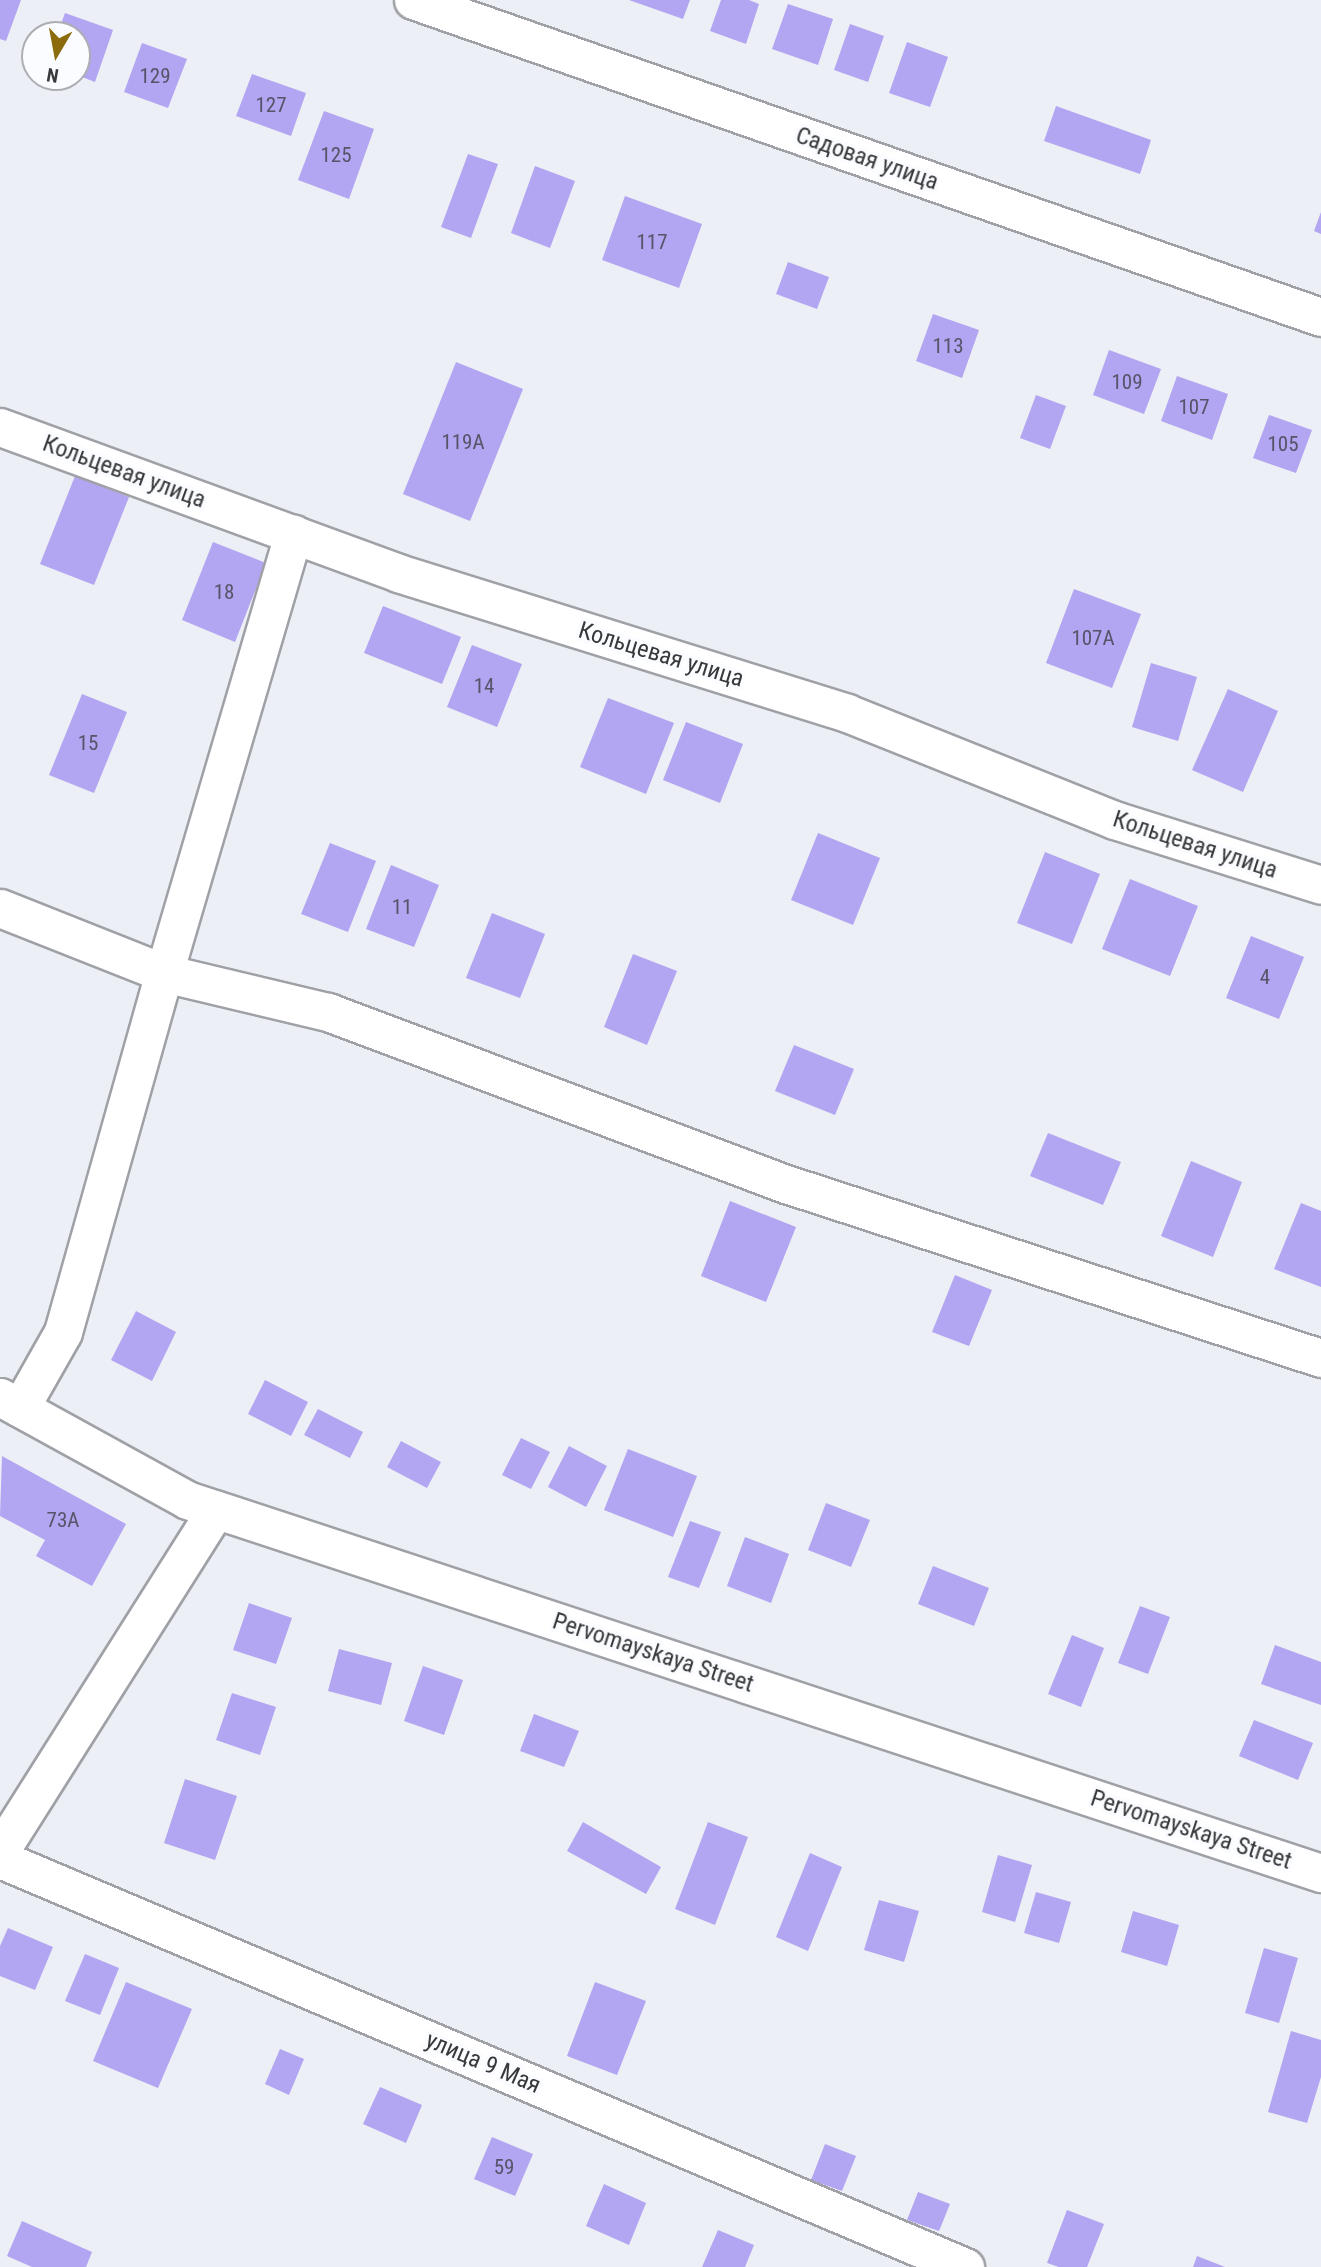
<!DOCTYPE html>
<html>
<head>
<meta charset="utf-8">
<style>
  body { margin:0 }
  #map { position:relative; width:1321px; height:2267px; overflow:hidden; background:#eceff5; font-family:"Roboto Condensed",sans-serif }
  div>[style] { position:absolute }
  .building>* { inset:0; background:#b2a5f1 }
  .roads { filter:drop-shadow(2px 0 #9fa1a7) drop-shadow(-2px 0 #9fa1a7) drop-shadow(0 2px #9fa1a7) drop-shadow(0 -2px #9fa1a7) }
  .minor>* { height:37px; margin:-18.5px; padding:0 18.5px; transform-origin:18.5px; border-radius:18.5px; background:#fff }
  span { translate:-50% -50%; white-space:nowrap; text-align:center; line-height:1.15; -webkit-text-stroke:7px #fbfcff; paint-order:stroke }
  .number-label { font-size:21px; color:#565468 }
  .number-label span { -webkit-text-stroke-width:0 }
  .street-label { font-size:24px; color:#38393b }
  .north { position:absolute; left:21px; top:21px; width:70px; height:70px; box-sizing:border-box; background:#fbfcff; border:2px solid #adaeb1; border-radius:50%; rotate:190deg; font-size:19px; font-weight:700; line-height:28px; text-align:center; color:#38393b }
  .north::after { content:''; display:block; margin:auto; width:24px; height:32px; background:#8b6b0b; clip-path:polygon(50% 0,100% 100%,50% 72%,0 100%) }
</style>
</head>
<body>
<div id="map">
  <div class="building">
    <i style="clip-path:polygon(0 0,21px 0,6px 41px,0 39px)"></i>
    <i style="clip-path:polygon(629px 0,690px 0,683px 19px)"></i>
    <i style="clip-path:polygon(721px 0,749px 0,759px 4px,746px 44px,710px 31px)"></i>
    <i style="clip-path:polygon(788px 4px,833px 19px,818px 65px,772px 49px)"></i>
    <i style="clip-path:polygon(65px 13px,113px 30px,95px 82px,77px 75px,77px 35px,57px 35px)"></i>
    <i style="clip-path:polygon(850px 24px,884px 36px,868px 82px,834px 70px)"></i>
    <i style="clip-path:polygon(907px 42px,948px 57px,930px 107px,889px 93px)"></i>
    <i style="clip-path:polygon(142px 43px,187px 59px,168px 108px,124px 92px)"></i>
    <i style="clip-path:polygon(252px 74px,306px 93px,291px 136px,236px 116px)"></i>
    <i style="clip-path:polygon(1056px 106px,1151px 140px,1140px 174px,1044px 141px)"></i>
    <i style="clip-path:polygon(324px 111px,374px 129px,349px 199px,298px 180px)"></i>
    <i style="clip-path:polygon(468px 154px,498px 164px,471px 238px,441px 227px)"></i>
    <i style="clip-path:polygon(535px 166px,575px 181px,550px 248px,511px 233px)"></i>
    <i style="clip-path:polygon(625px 196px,702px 224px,679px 288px,602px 260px)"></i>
    <i style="clip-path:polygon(1321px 212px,1321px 234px,1314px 231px)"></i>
    <i style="clip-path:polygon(788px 262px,829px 277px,817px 309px,776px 294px)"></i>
    <i style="clip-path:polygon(933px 314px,979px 330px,962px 378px,916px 361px)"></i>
    <i style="clip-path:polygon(1109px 350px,1161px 369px,1144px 414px,1093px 395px)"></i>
    <i style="clip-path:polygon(456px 362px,523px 389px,470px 521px,403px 494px)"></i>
    <i style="clip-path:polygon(1177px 376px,1228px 394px,1212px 440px,1161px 421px)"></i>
    <i style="clip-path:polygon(1036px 395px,1066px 406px,1050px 449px,1020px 438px)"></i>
    <i style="clip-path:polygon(1269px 415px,1312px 430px,1296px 473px,1253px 458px)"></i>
    <i style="clip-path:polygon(75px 476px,129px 497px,94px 585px,40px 564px)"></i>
    <i style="clip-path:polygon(213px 542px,266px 563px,235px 642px,182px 620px)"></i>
    <i style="clip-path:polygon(1074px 589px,1141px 614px,1112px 688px,1046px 663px)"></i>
    <i style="clip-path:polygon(383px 606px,461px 637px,442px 684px,364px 653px)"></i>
    <i style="clip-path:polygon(472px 645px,522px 664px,497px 727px,447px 707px)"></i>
    <i style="clip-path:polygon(1151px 663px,1197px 677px,1178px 741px,1132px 727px)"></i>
    <i style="clip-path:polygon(1228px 689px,1278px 711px,1243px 792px,1192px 770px)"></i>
    <i style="clip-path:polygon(82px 694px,127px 712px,94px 793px,49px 775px)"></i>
    <i style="clip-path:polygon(608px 698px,674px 723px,646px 794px,580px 767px)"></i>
    <i style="clip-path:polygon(686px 722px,743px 744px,720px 803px,663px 780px)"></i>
    <i style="clip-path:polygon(818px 833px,880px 858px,853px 925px,791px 900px)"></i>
    <i style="clip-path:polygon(330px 843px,376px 861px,348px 932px,301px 914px)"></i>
    <i style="clip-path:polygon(1045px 852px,1100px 874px,1072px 944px,1017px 923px)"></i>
    <i style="clip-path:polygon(391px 865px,439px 885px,414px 947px,366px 929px)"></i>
    <i style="clip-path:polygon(1130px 879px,1198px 906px,1170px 976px,1102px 949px)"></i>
    <i style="clip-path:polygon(492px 913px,545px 934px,520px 998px,466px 978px)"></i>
    <i style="clip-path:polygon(1251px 936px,1304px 957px,1279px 1019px,1226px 998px)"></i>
    <i style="clip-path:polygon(633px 954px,677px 971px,647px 1045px,604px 1027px)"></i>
    <i style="clip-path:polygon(794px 1045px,854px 1069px,835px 1115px,775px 1091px)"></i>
    <i style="clip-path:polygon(1048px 1133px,1121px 1162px,1103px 1205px,1030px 1176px)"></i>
    <i style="clip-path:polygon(1191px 1161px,1242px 1182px,1213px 1257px,1161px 1236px)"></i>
    <i style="clip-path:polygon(730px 1201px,796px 1227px,766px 1302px,701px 1276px)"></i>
    <i style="clip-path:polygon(1301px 1203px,1321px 1211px,1321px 1287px,1274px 1269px)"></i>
    <i style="clip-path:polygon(955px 1275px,992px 1290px,969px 1346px,932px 1332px)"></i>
    <i style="clip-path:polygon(136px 1311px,176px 1332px,152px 1381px,111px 1360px)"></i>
    <i style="clip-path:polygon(265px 1380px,308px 1402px,291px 1436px,248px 1414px)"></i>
    <i style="clip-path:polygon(318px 1409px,363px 1432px,350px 1458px,304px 1435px)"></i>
    <i style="clip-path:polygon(521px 1438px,550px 1452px,531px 1489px,502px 1475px)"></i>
    <i style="clip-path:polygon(401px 1441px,441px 1462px,427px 1488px,387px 1467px)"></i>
    <i style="clip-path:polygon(569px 1446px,607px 1466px,586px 1507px,548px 1487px)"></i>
    <i style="clip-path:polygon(628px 1449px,697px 1476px,673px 1537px,604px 1510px)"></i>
    <i style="clip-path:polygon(2px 1456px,126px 1524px,92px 1586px,36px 1556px,45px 1540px,0 1516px)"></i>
    <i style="clip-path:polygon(826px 1503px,870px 1520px,851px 1567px,808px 1550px)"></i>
    <i style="clip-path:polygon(690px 1521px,721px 1532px,699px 1588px,668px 1577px)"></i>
    <i style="clip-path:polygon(745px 1537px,789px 1554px,771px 1603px,727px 1586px)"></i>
    <i style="clip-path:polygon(933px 1566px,989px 1588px,974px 1626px,918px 1604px)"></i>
    <i style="clip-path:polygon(249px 1603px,292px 1618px,276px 1664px,233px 1650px)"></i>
    <i style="clip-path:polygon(1140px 1606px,1170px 1617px,1148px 1674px,1118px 1663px)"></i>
    <i style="clip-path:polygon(1072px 1635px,1104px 1648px,1081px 1707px,1048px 1694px)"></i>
    <i style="clip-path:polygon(1275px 1645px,1321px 1662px,1321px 1705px,1261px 1684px)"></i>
    <i style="clip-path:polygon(339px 1649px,392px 1663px,381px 1705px,328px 1691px)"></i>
    <i style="clip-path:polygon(423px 1666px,463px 1680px,444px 1735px,404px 1721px)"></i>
    <i style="clip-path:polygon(232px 1693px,276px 1707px,260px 1755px,216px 1740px)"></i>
    <i style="clip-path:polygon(534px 1714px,579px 1731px,564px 1767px,520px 1751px)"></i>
    <i style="clip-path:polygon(1254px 1720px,1313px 1743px,1298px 1780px,1239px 1756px)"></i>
    <i style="clip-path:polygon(185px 1779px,237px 1796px,215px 1860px,164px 1843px)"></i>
    <i style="clip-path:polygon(583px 1822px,661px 1867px,646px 1894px,567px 1851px)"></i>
    <i style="clip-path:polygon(708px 1822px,748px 1837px,715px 1925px,675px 1909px)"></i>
    <i style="clip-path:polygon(810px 1853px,842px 1867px,808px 1951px,776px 1937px)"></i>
    <i style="clip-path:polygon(998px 1855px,1032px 1865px,1015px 1922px,982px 1912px)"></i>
    <i style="clip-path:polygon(1036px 1892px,1071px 1902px,1059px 1943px,1024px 1933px)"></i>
    <i style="clip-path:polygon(879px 1900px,919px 1911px,904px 1962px,864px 1950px)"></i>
    <i style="clip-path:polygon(1133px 1911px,1179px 1925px,1167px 1966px,1121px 1952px)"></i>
    <i style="clip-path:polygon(8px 1928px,53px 1947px,35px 1990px,0 1976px,0 1946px)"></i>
    <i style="clip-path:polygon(1264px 1948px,1298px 1958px,1279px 2023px,1245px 2013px)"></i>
    <i style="clip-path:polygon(85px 1954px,119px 1968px,100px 2015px,65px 2001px)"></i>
    <i style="clip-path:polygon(126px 1982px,192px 2009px,158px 2088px,93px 2061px)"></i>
    <i style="clip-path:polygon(595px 1982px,646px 2001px,617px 2075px,567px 2056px)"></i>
    <i style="clip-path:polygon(1291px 2031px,1321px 2040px,1321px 2077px,1307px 2123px,1268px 2112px)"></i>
    <i style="clip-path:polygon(280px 2049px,304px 2059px,289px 2095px,265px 2084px)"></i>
    <i style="clip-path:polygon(380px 2087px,422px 2105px,406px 2143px,363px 2124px)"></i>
    <i style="clip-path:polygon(492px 2137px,533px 2154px,515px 2196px,474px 2179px)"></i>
    <i style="clip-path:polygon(825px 2144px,856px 2156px,842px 2191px,811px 2180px)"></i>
    <i style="clip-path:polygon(604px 2184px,646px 2203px,629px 2245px,586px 2226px)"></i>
    <i style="clip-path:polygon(918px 2192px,950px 2204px,939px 2231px,907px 2220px)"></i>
    <i style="clip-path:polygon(1067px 2210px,1104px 2224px,1087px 2267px,1059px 2267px,1047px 2263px)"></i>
    <i style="clip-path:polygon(22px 2221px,92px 2252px,86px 2267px,32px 2267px,7px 2256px)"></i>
    <i style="clip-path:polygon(718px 2230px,754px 2245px,745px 2267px,702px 2267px)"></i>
    <i style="clip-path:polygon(1197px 2256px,1225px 2267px,1193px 2267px)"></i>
  </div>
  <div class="roads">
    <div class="minor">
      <i style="left:413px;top:0;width:962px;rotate:19.25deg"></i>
      <i style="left:0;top:427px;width:424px;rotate:20.1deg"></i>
      <i style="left:398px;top:573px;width:470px;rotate:17.3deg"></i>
      <i style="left:847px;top:713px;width:288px;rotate:21.8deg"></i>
      <i style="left:1114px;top:820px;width:217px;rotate:17.4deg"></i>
      <i style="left:0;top:908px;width:176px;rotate:21.6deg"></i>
      <i style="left:164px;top:973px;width:169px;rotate:13.4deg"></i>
      <i style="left:328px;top:1012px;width:489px;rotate:20.6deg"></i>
      <i style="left:786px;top:1184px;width:563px;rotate:18.02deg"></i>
      <i style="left:0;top:1397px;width:213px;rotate:28.8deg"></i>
      <i style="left:187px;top:1500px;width:1194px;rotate:18.21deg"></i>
      <i style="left:20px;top:1408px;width:87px;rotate:-60.5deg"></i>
      <i style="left:63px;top:1332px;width:373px;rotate:-74.3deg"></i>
      <i style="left:164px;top:973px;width:458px;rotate:-73.6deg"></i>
      <i style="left:0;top:1851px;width:404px;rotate:-57.7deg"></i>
      <i style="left:0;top:1859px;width:1048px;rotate:22.92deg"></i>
    </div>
  </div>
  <div class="number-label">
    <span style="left:155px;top:76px">129</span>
    <span style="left:271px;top:105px">127</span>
    <span style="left:336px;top:155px">125</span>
    <span style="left:652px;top:242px">117</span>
    <span style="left:948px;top:346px">113</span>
    <span style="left:1127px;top:382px">109</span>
    <span style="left:1194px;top:407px">107</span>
    <span style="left:463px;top:442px">119А</span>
    <span style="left:1283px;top:444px">105</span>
    <span style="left:224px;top:592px">18</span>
    <span style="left:1093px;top:638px">107А</span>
    <span style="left:484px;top:686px">14</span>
    <span style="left:88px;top:743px">15</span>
    <span style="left:402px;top:907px">11</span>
    <span style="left:1265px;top:977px">4</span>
    <span style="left:63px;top:1520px">73А</span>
    <span style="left:504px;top:2167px">59</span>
  </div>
  <div class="street-label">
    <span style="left:867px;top:159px;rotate:19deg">Садовая улица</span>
    <span style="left:124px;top:472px;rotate:20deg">Кольцевая улица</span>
    <span style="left:661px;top:655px;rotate:17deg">Кольцевая улица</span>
    <span style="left:1195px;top:845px;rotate:18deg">Кольцевая улица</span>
    <span style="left:653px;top:1653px;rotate:18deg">Pervomayskaya Street</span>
    <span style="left:1191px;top:1830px;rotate:18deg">Pervomayskaya Street</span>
    <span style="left:483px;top:2063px;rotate:23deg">улица 9 Мая</span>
  </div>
  <div class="north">N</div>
</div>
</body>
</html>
